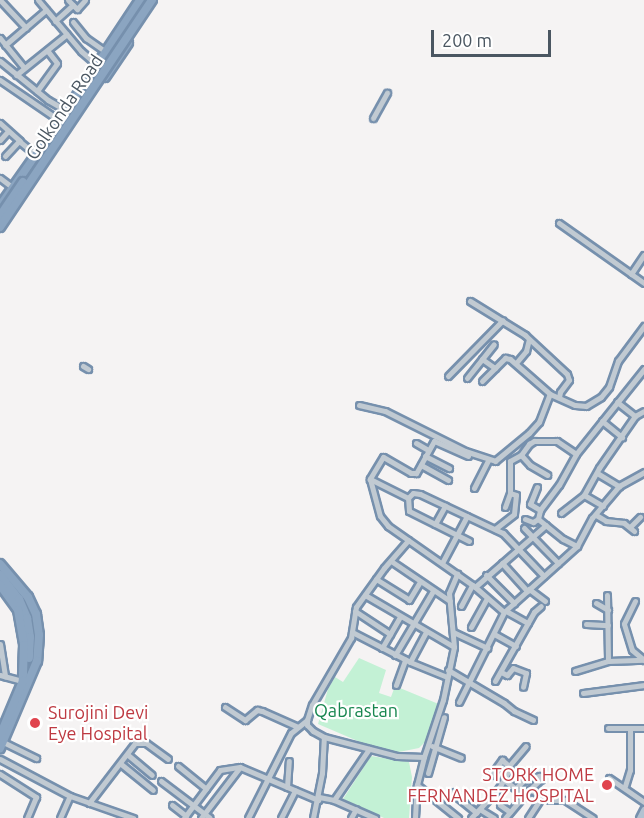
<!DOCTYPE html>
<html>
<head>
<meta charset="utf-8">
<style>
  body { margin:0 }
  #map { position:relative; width:644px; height:818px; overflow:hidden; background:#f5f3f3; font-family:Ubuntu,sans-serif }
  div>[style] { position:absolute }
  .green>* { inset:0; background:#c3f1d5 }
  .roads { filter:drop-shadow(2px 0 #7690ad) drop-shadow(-2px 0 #7690ad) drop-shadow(0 2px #7690ad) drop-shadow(0 -2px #7690ad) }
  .minor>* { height:5px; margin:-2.5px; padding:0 2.5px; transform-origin:2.5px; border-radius:2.5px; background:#c1cad2 }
  .major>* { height:7px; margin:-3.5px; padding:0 3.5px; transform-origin:3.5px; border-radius:3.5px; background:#b3c2d1 }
  .highway>* { height:8px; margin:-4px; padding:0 4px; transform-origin:4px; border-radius:4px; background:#8ba5c1 }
  .bridges { filter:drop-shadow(2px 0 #7690ad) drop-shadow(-2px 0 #7690ad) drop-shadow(0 2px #7690ad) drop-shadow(0 -2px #7690ad) }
  .highway-bridge>* { height:8px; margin:-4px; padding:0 4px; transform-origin:4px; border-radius:4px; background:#8ba5c1 }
  .dots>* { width:16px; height:16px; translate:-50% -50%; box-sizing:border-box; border:3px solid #fff; border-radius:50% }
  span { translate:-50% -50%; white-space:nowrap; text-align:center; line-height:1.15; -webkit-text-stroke:4.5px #fff; paint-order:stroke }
  .street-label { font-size:18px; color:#4a5661 }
  .park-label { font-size:18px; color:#17864f }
  .health-label { font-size:18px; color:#be3a42 }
  .left { translate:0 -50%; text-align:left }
  .right { translate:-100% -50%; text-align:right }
  .scale { position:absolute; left:431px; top:30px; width:120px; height:27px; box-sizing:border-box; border:3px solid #4a5661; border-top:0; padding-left:8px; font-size:18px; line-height:21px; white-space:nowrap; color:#4a5661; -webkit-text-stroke:4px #fff; paint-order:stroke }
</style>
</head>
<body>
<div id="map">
  <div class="green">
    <i style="clip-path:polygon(359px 658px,386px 670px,379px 693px,391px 697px,395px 686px,441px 705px,427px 740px,419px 748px,399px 752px,381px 751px,318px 724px,328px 689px,335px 677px,343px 682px)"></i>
    <i style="clip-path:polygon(371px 756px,409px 762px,412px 777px,409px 818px,384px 818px,343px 799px)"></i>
  </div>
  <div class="roads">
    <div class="minor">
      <i style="left:0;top:0;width:38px;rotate:47deg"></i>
      <i style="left:38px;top:0;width:67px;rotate:49.9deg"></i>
      <i style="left:81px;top:51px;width:21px;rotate:41deg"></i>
      <i style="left:68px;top:0;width:13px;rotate:45deg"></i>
      <i style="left:77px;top:9px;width:12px;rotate:-48deg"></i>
      <i style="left:55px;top:21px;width:24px;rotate:-42deg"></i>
      <i style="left:73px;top:22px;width:21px;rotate:51deg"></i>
      <i style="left:86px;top:38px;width:24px;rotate:35deg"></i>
      <i style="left:0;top:38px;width:38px;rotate:51deg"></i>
      <i style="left:5px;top:45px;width:54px;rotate:-40.5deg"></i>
      <i style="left:0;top:61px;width:62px;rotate:39.1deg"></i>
      <i style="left:48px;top:100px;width:22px;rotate:30deg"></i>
      <i style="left:16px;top:75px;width:65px;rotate:-38.8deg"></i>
      <i style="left:0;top:80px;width:73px;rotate:34.3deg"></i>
      <i style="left:37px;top:91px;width:34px;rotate:-54deg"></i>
      <i style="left:57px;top:63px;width:16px;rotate:-128deg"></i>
      <i style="left:373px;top:118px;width:29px;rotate:-61deg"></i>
      <i style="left:0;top:123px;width:27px;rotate:42deg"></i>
      <i style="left:0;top:140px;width:12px;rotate:-48deg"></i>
      <i style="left:5px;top:156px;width:21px;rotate:-47deg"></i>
      <i style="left:19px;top:141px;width:22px;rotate:39deg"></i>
      <i style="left:0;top:178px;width:15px;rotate:37deg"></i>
      <i style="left:559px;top:223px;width:104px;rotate:35.2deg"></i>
      <i style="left:631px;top:274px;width:23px;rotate:-56deg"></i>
      <i style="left:470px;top:301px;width:65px;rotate:31.7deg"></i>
      <i style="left:525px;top:335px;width:57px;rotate:42.9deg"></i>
      <i style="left:567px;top:374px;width:6px;rotate:72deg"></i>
      <i style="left:569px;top:380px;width:15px;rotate:127deg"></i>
      <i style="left:560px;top:392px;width:5px;rotate:101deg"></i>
      <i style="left:482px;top:359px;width:16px;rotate:35deg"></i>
      <i style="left:516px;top:363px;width:16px;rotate:-50deg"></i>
      <i style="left:526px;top:351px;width:12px;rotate:-76deg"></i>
      <i style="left:83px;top:366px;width:6px;rotate:31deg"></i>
      <i style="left:448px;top:376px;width:78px;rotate:-45.5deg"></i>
      <i style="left:467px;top:378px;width:43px;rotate:-51.5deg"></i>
      <i style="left:482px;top:381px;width:33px;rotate:-45deg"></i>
      <i style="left:505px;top:358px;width:5px;rotate:11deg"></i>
      <i style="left:510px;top:359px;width:53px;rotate:41.2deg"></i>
      <i style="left:550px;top:394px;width:27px;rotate:24deg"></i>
      <i style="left:575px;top:405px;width:11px;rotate:5deg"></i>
      <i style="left:586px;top:406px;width:17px;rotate:-31deg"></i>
      <i style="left:601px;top:397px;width:13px;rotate:-51deg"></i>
      <i style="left:609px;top:387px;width:28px;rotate:-71deg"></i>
      <i style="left:618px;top:361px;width:44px;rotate:-53.4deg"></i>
      <i style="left:617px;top:402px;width:23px;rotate:38deg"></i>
      <i style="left:359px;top:405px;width:27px;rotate:13deg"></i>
      <i style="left:385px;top:411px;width:89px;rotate:26.6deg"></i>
      <i style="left:465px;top:451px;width:32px;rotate:18deg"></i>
      <i style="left:495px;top:461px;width:44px;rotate:-39.5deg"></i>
      <i style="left:529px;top:433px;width:15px;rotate:-48deg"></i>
      <i style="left:539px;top:422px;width:30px;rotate:-69deg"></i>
      <i style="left:602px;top:421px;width:26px;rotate:39deg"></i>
      <i style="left:416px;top:443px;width:14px;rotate:30deg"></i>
      <i style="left:521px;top:455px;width:13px;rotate:48deg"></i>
      <i style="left:530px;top:465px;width:20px;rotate:30deg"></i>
      <i style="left:425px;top:456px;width:27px;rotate:27deg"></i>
      <i style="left:468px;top:456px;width:37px;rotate:-156deg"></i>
      <i style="left:434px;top:441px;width:37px;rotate:119deg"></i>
      <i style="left:416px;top:473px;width:5px;rotate:180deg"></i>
      <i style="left:411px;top:473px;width:32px;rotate:-150deg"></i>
      <i style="left:383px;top:457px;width:26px;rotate:121deg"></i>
      <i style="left:370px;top:479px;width:38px;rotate:75deg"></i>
      <i style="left:380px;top:516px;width:13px;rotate:51deg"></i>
      <i style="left:388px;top:526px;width:106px;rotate:35deg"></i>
      <i style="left:475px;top:587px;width:38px;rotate:41deg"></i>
      <i style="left:421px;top:465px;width:31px;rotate:29deg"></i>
      <i style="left:597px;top:473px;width:26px;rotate:31deg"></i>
      <i style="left:370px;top:479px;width:42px;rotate:26.6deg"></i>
      <i style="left:537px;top:487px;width:18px;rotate:112deg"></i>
      <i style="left:530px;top:504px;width:12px;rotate:31deg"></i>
      <i style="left:474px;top:488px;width:31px;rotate:-63deg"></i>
      <i style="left:584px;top:495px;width:22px;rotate:30deg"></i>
      <i style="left:505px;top:507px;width:15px;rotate:-70deg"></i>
      <i style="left:510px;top:493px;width:32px;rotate:-90deg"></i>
      <i style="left:510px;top:461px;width:13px;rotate:-29deg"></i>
      <i style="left:521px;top:455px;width:14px;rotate:-54deg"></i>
      <i style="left:529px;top:444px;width:6px;rotate:-31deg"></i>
      <i style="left:534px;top:441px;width:23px"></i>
      <i style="left:557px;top:441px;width:23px;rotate:34deg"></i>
      <i style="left:561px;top:513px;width:29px;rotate:-38deg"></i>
      <i style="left:584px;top:495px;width:31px;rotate:-61deg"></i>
      <i style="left:599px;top:468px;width:63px;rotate:-55.3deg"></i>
      <i style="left:635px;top:416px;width:10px;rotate:-29deg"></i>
      <i style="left:596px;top:515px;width:12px;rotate:31deg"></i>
      <i style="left:606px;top:521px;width:18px;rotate:6deg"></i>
      <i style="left:624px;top:523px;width:13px;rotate:39deg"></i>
      <i style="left:525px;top:519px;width:9px;rotate:21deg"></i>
      <i style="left:533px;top:522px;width:6px;rotate:-31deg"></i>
      <i style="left:538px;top:519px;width:9px;rotate:-77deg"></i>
      <i style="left:540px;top:510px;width:31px;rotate:-53deg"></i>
      <i style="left:559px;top:485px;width:35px;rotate:-61deg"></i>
      <i style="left:576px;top:454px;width:109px;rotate:-51.3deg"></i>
      <i style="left:538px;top:519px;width:32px;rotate:39deg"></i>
      <i style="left:563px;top:539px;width:16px;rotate:27deg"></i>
      <i style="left:435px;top:524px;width:21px;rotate:-61deg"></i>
      <i style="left:631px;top:526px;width:13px;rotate:-45deg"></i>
      <i style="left:524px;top:528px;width:49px;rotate:45.8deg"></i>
      <i style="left:495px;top:529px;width:24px;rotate:-38deg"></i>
      <i style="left:514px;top:514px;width:19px;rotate:-84deg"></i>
      <i style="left:516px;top:495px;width:6px;rotate:-162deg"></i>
      <i style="left:469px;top:541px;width:67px;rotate:-153.4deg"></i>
      <i style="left:409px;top:511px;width:13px;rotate:-94deg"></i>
      <i style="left:408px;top:498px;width:7px;rotate:-45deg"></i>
      <i style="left:413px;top:493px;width:7px;rotate:8deg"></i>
      <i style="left:420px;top:494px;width:92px;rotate:25.2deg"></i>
      <i style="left:503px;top:533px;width:59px;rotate:46.4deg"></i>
      <i style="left:391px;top:561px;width:71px;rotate:34.1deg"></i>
      <i style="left:442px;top:563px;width:53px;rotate:-62deg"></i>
      <i style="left:502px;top:563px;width:38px;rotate:48deg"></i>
      <i style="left:486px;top:575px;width:40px;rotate:45deg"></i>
      <i style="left:376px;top:579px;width:39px;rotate:32deg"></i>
      <i style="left:409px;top:600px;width:21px;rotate:-59deg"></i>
      <i style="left:475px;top:587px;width:94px;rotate:-41.1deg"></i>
      <i style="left:529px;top:589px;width:20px;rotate:37deg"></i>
      <i style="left:365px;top:595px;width:103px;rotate:30.3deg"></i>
      <i style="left:607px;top:595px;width:66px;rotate:89.1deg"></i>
      <i style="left:635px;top:601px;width:25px;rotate:116deg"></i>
      <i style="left:624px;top:624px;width:27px;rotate:73deg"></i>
      <i style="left:632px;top:650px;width:16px;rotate:40deg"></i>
      <i style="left:596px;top:603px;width:14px;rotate:30deg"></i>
      <i style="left:461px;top:606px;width:24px;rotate:-62deg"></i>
      <i style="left:355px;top:611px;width:42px;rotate:33.3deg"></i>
      <i style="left:506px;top:611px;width:25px;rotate:29deg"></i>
      <i style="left:586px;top:624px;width:22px;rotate:3deg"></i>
      <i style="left:471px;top:627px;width:33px;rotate:-61deg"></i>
      <i style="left:352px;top:632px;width:65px;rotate:27.3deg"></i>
      <i style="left:410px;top:662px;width:40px;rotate:22deg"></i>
      <i style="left:453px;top:632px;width:38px;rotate:25deg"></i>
      <i style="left:494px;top:634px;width:25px;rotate:29deg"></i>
      <i style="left:0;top:644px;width:33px;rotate:81deg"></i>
      <i style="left:382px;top:648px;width:36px;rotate:-60deg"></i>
      <i style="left:395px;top:655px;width:74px;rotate:-59.3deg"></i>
      <i style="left:410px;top:662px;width:34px;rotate:-62deg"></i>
      <i style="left:448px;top:670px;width:65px;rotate:30.5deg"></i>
      <i style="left:504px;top:703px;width:13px;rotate:39deg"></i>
      <i style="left:514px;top:711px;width:21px;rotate:25deg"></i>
      <i style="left:575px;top:671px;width:34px;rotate:-17deg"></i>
      <i style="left:608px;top:661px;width:36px;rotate:-2deg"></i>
      <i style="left:501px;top:672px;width:7px;rotate:27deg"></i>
      <i style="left:507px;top:675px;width:9px;rotate:-49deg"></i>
      <i style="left:513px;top:668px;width:14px;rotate:21deg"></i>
      <i style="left:526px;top:673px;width:14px;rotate:102deg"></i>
      <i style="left:0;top:675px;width:24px;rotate:15deg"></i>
      <i style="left:495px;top:681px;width:79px;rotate:-60.5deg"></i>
      <i style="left:534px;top:612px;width:9px;rotate:-41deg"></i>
      <i style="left:396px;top:685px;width:27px;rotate:-70deg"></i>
      <i style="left:583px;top:693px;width:62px;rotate:-7.5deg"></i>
      <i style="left:459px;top:702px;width:101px;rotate:-63.4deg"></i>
      <i style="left:504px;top:612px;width:98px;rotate:-42.1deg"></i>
      <i style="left:577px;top:546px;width:32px;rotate:-62deg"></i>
      <i style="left:592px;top:518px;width:42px;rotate:-49.8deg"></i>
      <i style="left:619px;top:486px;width:29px;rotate:-29deg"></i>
      <i style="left:225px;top:707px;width:24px;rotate:33deg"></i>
      <i style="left:245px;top:720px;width:16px;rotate:-40deg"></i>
      <i style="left:257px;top:710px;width:5px;rotate:11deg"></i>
      <i style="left:262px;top:711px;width:39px;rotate:24deg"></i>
      <i style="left:608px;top:728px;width:36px"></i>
      <i style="left:324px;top:737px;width:75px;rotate:14.6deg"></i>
      <i style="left:397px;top:756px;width:27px;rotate:2deg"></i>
      <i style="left:3px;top:742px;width:37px;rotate:26deg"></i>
      <i style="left:432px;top:746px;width:31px;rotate:22deg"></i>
      <i style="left:128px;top:755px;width:31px;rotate:40deg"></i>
      <i style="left:0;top:759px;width:79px;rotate:27.9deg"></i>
      <i style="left:70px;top:796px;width:67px;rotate:19.2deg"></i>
      <i style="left:121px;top:764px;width:41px;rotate:39.1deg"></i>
      <i style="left:178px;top:766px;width:36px;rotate:39deg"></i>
      <i style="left:428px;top:773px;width:58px;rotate:-74.1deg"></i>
      <i style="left:0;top:774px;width:43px;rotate:32.6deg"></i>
      <i style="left:36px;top:797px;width:23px;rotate:113deg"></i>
      <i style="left:491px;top:775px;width:19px;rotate:-54deg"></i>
      <i style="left:502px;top:760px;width:9px;rotate:41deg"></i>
      <i style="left:609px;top:778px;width:42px;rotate:34.4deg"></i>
      <i style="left:504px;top:780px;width:25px;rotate:37deg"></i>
      <i style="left:161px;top:781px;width:61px;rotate:37.1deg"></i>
      <i style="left:417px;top:785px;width:53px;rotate:38.8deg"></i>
      <i style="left:625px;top:786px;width:17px;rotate:-73deg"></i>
      <i style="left:630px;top:770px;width:42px;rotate:-90deg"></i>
      <i style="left:287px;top:787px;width:26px;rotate:-86deg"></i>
      <i style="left:516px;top:788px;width:11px;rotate:-45deg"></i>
      <i style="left:524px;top:780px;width:16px;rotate:-15deg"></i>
      <i style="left:539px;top:776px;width:4px;rotate:56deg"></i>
      <i style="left:541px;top:779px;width:16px;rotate:137deg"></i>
      <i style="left:451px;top:792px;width:33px;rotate:39deg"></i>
      <i style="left:319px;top:797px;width:15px;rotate:11deg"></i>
      <i style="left:334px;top:800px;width:45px;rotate:23.7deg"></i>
      <i style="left:334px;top:800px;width:62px;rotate:-55.5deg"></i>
      <i style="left:89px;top:803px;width:76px;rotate:-52.5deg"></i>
      <i style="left:135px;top:743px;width:11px"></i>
      <i style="left:146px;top:743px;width:27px;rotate:36deg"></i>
      <i style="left:172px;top:805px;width:18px;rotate:38deg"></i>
      <i style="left:500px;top:805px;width:12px;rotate:35deg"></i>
      <i style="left:481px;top:810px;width:15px;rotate:32deg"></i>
      <i style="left:60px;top:818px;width:24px;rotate:-66deg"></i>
      <i style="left:184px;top:818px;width:60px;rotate:-53.1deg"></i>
      <i style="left:220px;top:770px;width:20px;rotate:-9deg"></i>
      <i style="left:201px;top:818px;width:64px;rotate:-52.6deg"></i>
      <i style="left:240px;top:767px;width:85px;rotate:22.9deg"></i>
      <i style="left:248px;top:818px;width:95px;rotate:-63.2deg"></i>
      <i style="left:291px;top:733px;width:21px;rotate:-39deg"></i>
      <i style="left:281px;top:818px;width:31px;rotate:-63deg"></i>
      <i style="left:313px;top:818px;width:46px;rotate:-78.7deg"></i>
      <i style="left:322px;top:773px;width:36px;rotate:-87deg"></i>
      <i style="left:324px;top:737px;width:13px;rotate:-151deg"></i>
      <i style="left:313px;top:731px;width:8px;rotate:-135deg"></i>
      <i style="left:307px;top:725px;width:5px;rotate:-90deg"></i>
      <i style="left:307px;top:720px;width:16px;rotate:-72deg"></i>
      <i style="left:312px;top:705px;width:78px;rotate:-59.8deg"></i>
      <i style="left:351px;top:638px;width:31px;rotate:-81deg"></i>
      <i style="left:356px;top:607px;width:48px;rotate:-54.3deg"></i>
      <i style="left:384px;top:568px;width:37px;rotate:-49deg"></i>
      <i style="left:351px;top:818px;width:10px;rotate:-61deg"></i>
      <i style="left:415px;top:818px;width:33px;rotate:-87deg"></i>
      <i style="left:417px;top:785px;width:29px;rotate:-76deg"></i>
      <i style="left:424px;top:757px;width:60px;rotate:-71.6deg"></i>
      <i style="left:443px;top:700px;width:54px;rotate:-78.3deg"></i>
      <i style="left:454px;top:647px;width:54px;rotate:-95.3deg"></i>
      <i style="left:449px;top:593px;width:21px;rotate:-67deg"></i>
      <i style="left:471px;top:818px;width:41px;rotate:-47deg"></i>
      <i style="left:499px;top:788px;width:23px;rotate:-61deg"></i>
      <i style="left:510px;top:768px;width:2px;rotate:-117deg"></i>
      <i style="left:509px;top:766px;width:26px;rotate:-50deg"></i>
      <i style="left:505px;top:818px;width:30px;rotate:-50deg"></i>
      <i style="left:524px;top:795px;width:9px;rotate:-36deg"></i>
      <i style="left:531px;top:790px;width:21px;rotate:28deg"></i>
      <i style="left:550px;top:800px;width:15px"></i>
      <i style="left:565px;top:800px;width:33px;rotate:33deg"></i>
      <i style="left:528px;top:818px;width:27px;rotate:-57deg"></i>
    </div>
    <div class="major">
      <i style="left:640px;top:818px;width:9px;rotate:-63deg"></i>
    </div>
    <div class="highway">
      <i style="left:105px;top:77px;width:41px;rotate:-55.9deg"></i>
      <i style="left:0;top:206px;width:104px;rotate:-54.8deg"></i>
      <i style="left:60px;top:121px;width:145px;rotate:-56.5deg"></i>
      <i style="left:0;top:564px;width:43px;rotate:49.7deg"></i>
      <i style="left:28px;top:597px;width:19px;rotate:65deg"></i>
      <i style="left:36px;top:614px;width:21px;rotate:82deg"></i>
      <i style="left:39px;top:635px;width:26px;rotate:94deg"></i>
      <i style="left:37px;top:661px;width:95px;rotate:113deg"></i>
      <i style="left:0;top:575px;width:31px;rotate:52deg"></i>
      <i style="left:19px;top:599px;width:21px;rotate:67deg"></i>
      <i style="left:27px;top:618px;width:19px;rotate:81deg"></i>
      <i style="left:30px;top:637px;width:21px;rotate:93deg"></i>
      <i style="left:0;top:585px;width:31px;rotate:54deg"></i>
      <i style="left:18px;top:610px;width:36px;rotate:80deg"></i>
      <i style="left:24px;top:645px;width:36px;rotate:92deg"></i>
      <i style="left:23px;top:681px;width:60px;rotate:112.7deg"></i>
    </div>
  </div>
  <div class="bridges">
    <div class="highway-bridge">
      <i style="left:0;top:216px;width:41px;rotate:-55.9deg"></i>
      <i style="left:0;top:227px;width:273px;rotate:-56.2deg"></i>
    </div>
  </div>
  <div class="dots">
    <i style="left:35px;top:723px;background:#e0444e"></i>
    <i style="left:607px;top:785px;background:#e0444e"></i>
  </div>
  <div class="street-label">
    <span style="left:64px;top:107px;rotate:-56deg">Golkonda Road</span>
  </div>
  <div class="park-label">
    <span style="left:356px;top:710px">Qabrastan</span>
  </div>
  <div class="health-label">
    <span class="left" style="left:48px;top:723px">Surojini Devi<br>Eye Hospital</span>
    <span class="right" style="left:594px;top:785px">STORK HOME<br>FERNANDEZ HOSPITAL</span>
  </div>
  <div class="scale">200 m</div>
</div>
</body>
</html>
